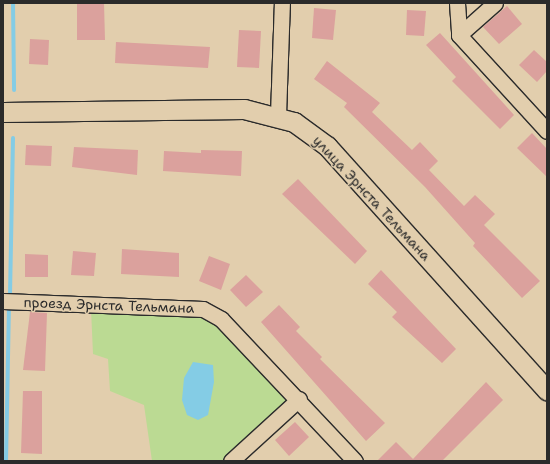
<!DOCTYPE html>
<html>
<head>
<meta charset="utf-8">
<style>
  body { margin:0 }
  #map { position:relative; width:550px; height:464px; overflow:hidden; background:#e2cead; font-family:"Shantell Sans",sans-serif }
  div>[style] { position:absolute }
  .green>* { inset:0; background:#bbda93 }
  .water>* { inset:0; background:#84cce5 }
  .stream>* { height:4px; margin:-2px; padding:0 2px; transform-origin:2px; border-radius:2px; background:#84cce5 }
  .building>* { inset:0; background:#dba19d }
  .roads { filter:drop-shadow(1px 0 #2b2b2b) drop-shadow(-1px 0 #2b2b2b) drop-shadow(0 1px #2b2b2b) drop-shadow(0 -1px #2b2b2b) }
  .minor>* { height:15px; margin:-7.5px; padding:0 7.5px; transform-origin:7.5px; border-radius:7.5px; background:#e2cead }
  .major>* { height:19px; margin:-9.5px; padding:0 9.5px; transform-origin:9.5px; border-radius:9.5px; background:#e2cead }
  span { translate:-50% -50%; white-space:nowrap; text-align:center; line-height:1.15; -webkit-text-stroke:3px #e2cead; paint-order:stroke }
  .street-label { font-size:14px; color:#2b2b2b }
  .frame { position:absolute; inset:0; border:4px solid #2b2b2b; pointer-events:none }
</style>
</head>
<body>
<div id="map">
  <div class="green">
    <i style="clip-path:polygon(91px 309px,181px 310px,215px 322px,292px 398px,225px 461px,152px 461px,144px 405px,110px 391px,108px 359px,93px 354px)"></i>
  </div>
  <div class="water">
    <i style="clip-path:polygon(193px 362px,213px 365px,214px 382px,208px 415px,198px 420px,187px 415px,182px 400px,184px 378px)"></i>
  </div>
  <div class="stream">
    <i style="left:13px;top:3px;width:87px;rotate:89.3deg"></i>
    <i style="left:10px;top:295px;width:157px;rotate:-88.9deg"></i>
    <i style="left:6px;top:461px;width:155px;rotate:-88.9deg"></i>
  </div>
  <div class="building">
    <i style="clip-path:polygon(77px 3px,104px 3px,105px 40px,77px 40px)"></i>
    <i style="clip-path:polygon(507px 6px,522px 24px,499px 44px,483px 27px)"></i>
    <i style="clip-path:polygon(314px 8px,336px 10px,333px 40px,312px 38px)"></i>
    <i style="clip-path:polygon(407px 10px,426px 11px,424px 36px,406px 35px)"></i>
    <i style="clip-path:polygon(239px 30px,261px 31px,259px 68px,237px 67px)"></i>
    <i style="clip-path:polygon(440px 33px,514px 115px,500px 129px,452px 81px,456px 77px,426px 45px)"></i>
    <i style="clip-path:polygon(30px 39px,49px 40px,48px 65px,29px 64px)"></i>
    <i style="clip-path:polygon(116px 42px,210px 47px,208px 68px,115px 63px)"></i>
    <i style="clip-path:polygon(534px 50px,547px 62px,547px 71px,537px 82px,519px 65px)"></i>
    <i style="clip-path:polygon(327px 61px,380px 103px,372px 112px,412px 150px,420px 142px,438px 161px,429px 170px,464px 206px,475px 195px,495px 214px,484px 225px,540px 281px,522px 298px,473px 246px,475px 243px,425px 187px,344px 107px,347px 103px,314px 79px)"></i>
    <i style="clip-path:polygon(532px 133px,547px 149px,547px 177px,517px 148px)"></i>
    <i style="clip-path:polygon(26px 145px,52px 146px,51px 166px,25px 165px)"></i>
    <i style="clip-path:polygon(74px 147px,138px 150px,137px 175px,72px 167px)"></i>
    <i style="clip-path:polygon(201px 150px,242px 151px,241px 176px,163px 171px,164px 151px,201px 153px)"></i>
    <i style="clip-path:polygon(298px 179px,367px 251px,355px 264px,282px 194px)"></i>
    <i style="clip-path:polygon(122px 249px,179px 253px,179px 277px,121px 274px)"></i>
    <i style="clip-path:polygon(73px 251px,96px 253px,94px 276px,71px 275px)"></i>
    <i style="clip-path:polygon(25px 254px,48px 255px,48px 277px,25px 277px)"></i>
    <i style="clip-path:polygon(209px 256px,230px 264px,221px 290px,199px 281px)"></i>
    <i style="clip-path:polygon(381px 270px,456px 349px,442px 363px,392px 317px,397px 312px,368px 284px)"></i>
    <i style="clip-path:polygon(246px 275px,263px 292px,246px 307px,230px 290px)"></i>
    <i style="clip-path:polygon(279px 305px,300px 327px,296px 331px,322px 357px,320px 359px,385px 423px,366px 441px,261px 322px)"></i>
    <i style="clip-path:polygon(30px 312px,47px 313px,45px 371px,23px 370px)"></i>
    <i style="clip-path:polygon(486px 382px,503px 400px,442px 461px,377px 461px,396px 442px,413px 459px)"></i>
    <i style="clip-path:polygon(23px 391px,42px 391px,42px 454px,21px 453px)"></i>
    <i style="clip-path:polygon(295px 422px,309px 437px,289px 456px,275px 440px)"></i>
  </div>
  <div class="roads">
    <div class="minor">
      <i style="left:457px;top:3px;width:32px;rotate:86deg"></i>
      <i style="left:459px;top:35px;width:130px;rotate:47.5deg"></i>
      <i style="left:459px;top:35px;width:48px;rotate:-41.6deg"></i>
      <i style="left:278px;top:115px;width:112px;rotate:-88deg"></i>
      <i style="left:3px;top:301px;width:200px;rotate:2.3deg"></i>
      <i style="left:203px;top:309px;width:21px;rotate:29deg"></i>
      <i style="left:221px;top:319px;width:195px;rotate:46.7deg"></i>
      <i style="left:231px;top:461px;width:92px;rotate:-42.4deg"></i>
    </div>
    <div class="major">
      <i style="left:3px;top:112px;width:241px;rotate:-0.7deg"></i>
      <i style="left:244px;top:109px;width:52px;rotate:14.6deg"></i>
      <i style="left:294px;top:122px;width:41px;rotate:36deg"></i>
      <i style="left:327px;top:146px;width:329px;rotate:48deg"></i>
    </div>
  </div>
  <div class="street-label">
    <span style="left:372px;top:198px;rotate:47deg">улица Эрнста Тельмана</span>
    <span style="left:109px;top:305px;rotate:2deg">проезд Эрнста Тельмана</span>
  </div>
  <div class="frame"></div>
</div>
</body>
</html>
